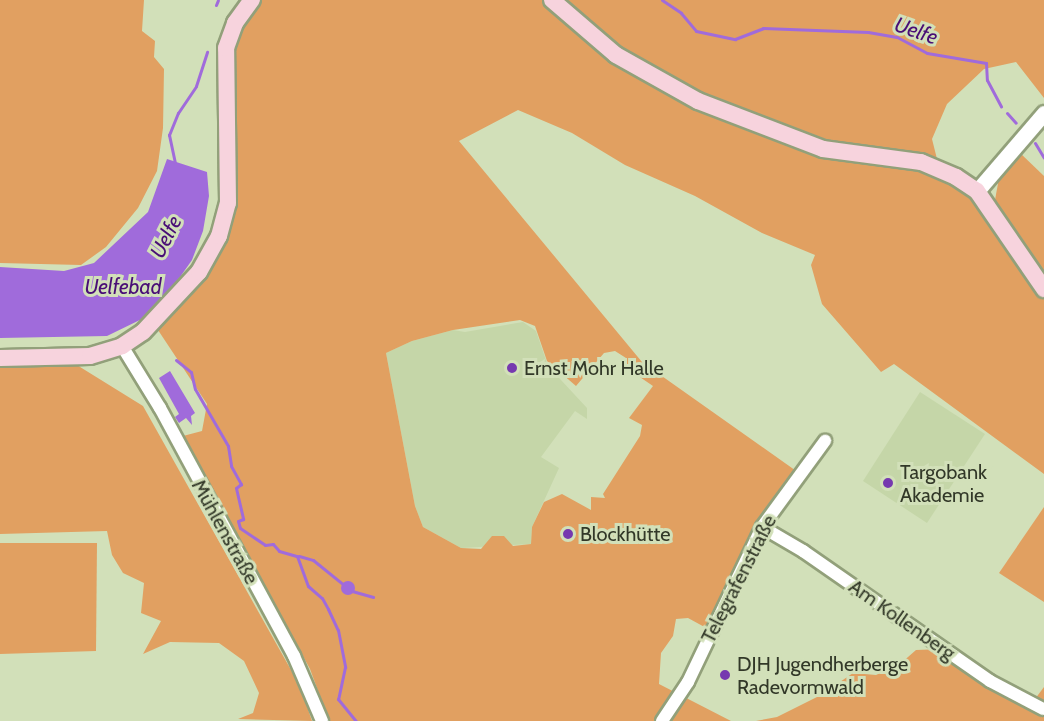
<!DOCTYPE html>
<html>
<head>
<meta charset="utf-8">
<style>
  body { margin:0 }
  #map { position:relative; width:1044px; height:721px; overflow:hidden; background:#d2e0b9; font-family:Cabin,sans-serif }
  div>[style] { position:absolute }
  .built>* { inset:0; background:#c5d6a8 }
  .green>* { inset:0; background:#e1a061 }
  .water>* { inset:0; background:#a06bdb }
  .round { border-radius:50% }
  .stream>* { height:3px; margin:-1.5px; padding:0 1.5px; transform-origin:1.5px; border-radius:1.5px; background:#a06bdb }
  .roads { filter:drop-shadow(2px 0 #92a07a) drop-shadow(-2px 0 #92a07a) drop-shadow(0 2px #92a07a) drop-shadow(0 -2px #92a07a) }
  .minor>* { height:12px; margin:-6px; padding:0 6px; transform-origin:6px; border-radius:6px; background:#fff }
  .tertiary>* { height:15px; margin:-7.5px; padding:0 7.5px; transform-origin:7.5px; border-radius:7.5px; background:#fff }
  .secondary>* { height:16px; margin:-8px; padding:0 8px; transform-origin:8px; border-radius:8px; background:#f7d3dd }
  .dots>* { width:16px; height:16px; translate:-50% -50%; box-sizing:border-box; border:3px solid #d2e0b9; border-radius:50% }
  span { translate:-50% -50%; white-space:nowrap; text-align:center; line-height:1.15; -webkit-text-stroke:6px #d2e0b9; paint-order:stroke }
  .poi-label { font-size:20px; color:#323828 }
  .left { translate:0 -50%; text-align:left }
  .street-label { font-size:20px; color:#323828 }
  .water-label { font-size:21px; color:#490e76; font-style:italic }
</style>
</head>
<body>
<div id="map">
  <div class="built">
    <i style="clip-path:polygon(523px 322px,536px 331px,548px 366px,587px 408px,587px 419px,575px 411px,541px 457px,559px 468px,532px 527px,531px 544px,461px 548px,423px 527px,415px 506px,386px 353px,412px 341px,453px 330px,465px 332px)"></i>
    <i style="clip-path:polygon(920px 392px,985px 434px,927px 523px,863px 481px)"></i>
  </div>
  <div class="green">
    <i style="clip-path:polygon(0 0,144px 0,142px 31px,155px 41px,154px 57px,164px 69px,163px 128px,157px 171px,138px 208px,106px 247px,81px 265px,0 263px)"></i>
    <i style="clip-path:polygon(evenodd,259px 0,544px 0,726px 118px,938px 172px,981px 201px,1044px 297px,1044px 474px,894px 364px,881px 372px,822px 304px,811px 265px,815px 255px,762px 233px,695px 196px,625px 165px,572px 133px,518px 110px,459px 141px,642px 362px,799px 473px,710px 630px,688px 618px,676px 619px,673px 636px,661px 653px,659px 684px,731px 721px,329px 721px,310px 669px,183px 436px,202px 431px,207px 404px,156px 327px,225px 230px,229px 66px,241px 21px,259px 0,520px 320px,535px 326px,547px 361px,576px 386px,604px 353px,615px 351px,626px 358px,628px 369px,653px 386px,629px 418px,642px 425px,640px 436px,603px 494px,605px 498px,591px 497px,591px 510px,562px 494px,544px 502px,532px 527px,531px 544px,513px 546px,504px 536px,492px 536px,481px 549px,461px 548px,423px 527px,415px 506px,386px 353px,412px 341px,453px 330px,520px 320px)"></i>
    <i style="clip-path:polygon(560px 0,1044px 0,1044px 98px,1016px 62px,984px 69px,947px 104px,932px 139px,938px 163px,807px 139px,649px 71px)"></i>
    <i style="clip-path:polygon(1019px 152px,1044px 176px,1044px 280px,995px 200px,999px 178px)"></i>
    <i style="clip-path:polygon(0 358px,72px 362px,143px 406px,300px 686px,312px 721px,238px 719px,253px 713px,259px 693px,244px 661px,219px 643px,170px 642px,143px 654px,161px 621px,141px 613px,144px 583px,123px 573px,112px 555px,107px 531px,0 534px)"></i>
    <i style="clip-path:polygon(1044px 507px,1044px 602px,999px 573px)"></i>
    <i style="clip-path:polygon(0 543px,97px 543px,96px 651px,0 654px)"></i>
    <i style="clip-path:polygon(943px 649px,1032px 703px,1044px 687px,1044px 721px,756px 721px,777px 717px,821px 695px,853px 673px,876px 675px,900px 664px,916px 650px)"></i>
  </div>
  <div class="water">
    <i style="clip-path:polygon(167px 159px,207px 172px,209px 196px,203px 231px,192px 260px,166px 297px,146px 317px,107px 336px,0 338px,0 267px,64px 271px,94px 263px,148px 212px)"></i>
    <i style="clip-path:polygon(170px 371px,195px 413px,191px 416px,192px 425px,186px 418px,179px 423px,175px 417px,179px 414px,159px 378px)"></i>
    <i class="round" style="left:341px;top:581px;width:14px;height:14px"></i>
  </div>
  <div class="stream">
    <i style="left:662px;top:0;width:23px;rotate:34deg"></i>
    <i style="left:681px;top:13px;width:23px;rotate:50deg"></i>
    <i style="left:696px;top:31px;width:40px;rotate:12deg"></i>
    <i style="left:735px;top:39px;width:30px;rotate:-21deg"></i>
    <i style="left:763px;top:28px;width:105px;rotate:2.2deg"></i>
    <i style="left:868px;top:32px;width:29px;rotate:10deg"></i>
    <i style="left:897px;top:37px;width:34px;rotate:28deg"></i>
    <i style="left:927px;top:53px;width:60px;rotate:9.6deg"></i>
    <i style="left:986px;top:63px;width:17px;rotate:87deg"></i>
    <i style="left:987px;top:80px;width:30px;rotate:62deg"></i>
    <i style="left:216px;top:5px;width:5px;rotate:-68deg"></i>
    <i style="left:1007px;top:113px;width:13px;rotate:48deg"></i>
    <i style="left:1035px;top:143px;width:17px;rotate:59deg"></i>
    <i style="left:175px;top:163px;width:29px;rotate:-102deg"></i>
    <i style="left:169px;top:135px;width:24px;rotate:-68deg"></i>
    <i style="left:178px;top:113px;width:32px;rotate:-56deg"></i>
    <i style="left:196px;top:86px;width:36px;rotate:-72deg"></i>
    <i style="left:176px;top:360px;width:19px;rotate:39deg"></i>
    <i style="left:191px;top:372px;width:17px;rotate:77deg"></i>
    <i style="left:195px;top:389px;width:66px;rotate:59.9deg"></i>
    <i style="left:228px;top:446px;width:20px;rotate:81deg"></i>
    <i style="left:231px;top:466px;width:21px;rotate:61deg"></i>
    <i style="left:241px;top:484px;width:6px;rotate:141deg"></i>
    <i style="left:236px;top:488px;width:32px;rotate:77deg"></i>
    <i style="left:243px;top:519px;width:5px;rotate:158deg"></i>
    <i style="left:238px;top:521px;width:7px;rotate:74deg"></i>
    <i style="left:240px;top:528px;width:30px;rotate:34deg"></i>
    <i style="left:265px;top:545px;width:8px;rotate:-7deg"></i>
    <i style="left:273px;top:544px;width:9px;rotate:49deg"></i>
    <i style="left:279px;top:551px;width:19px;rotate:16deg"></i>
    <i style="left:297px;top:556px;width:32px;rotate:70deg"></i>
    <i style="left:308px;top:586px;width:18px;rotate:41deg"></i>
    <i style="left:322px;top:598px;width:13px;rotate:61deg"></i>
    <i style="left:328px;top:609px;width:23px;rotate:65deg"></i>
    <i style="left:338px;top:630px;width:38px;rotate:79deg"></i>
    <i style="left:345px;top:667px;width:33px;rotate:102deg"></i>
    <i style="left:338px;top:699px;width:28px;rotate:51deg"></i>
    <i style="left:299px;top:556px;width:15px;rotate:16deg"></i>
    <i style="left:313px;top:560px;width:40px;rotate:39deg"></i>
    <i style="left:352px;top:591px;width:22px;rotate:16deg"></i>
  </div>
  <div class="roads">
    <div class="minor">
      <i style="left:122px;top:346px;width:73px;rotate:58.5deg"></i>
      <i style="left:160px;top:408px;width:282px;rotate:61.6deg"></i>
      <i style="left:294px;top:656px;width:71px;rotate:66.7deg"></i>
      <i style="left:762px;top:527px;width:48px;rotate:30.3deg"></i>
      <i style="left:803px;top:551px;width:228px;rotate:34.8deg"></i>
      <i style="left:990px;top:681px;width:60px;rotate:27.8deg"></i>
      <i style="left:662px;top:721px;width:47px;rotate:-56.3deg"></i>
      <i style="left:688px;top:682px;width:172px;rotate:-64.5deg"></i>
      <i style="left:762px;top:527px;width:107px;rotate:-53.8deg"></i>
    </div>
    <div class="tertiary">
      <i style="left:977px;top:191px;width:103px;rotate:-49.3deg"></i>
    </div>
    <div class="secondary">
      <i style="left:552px;top:0;width:84px;rotate:40.7deg"></i>
      <i style="left:616px;top:55px;width:94px;rotate:29.3deg"></i>
      <i style="left:698px;top:101px;width:134px;rotate:21deg"></i>
      <i style="left:823px;top:149px;width:99px;rotate:7.6deg"></i>
      <i style="left:921px;top:162px;width:38px;rotate:23deg"></i>
      <i style="left:956px;top:177px;width:25px;rotate:34deg"></i>
      <i style="left:977px;top:191px;width:119px;rotate:55.6deg"></i>
      <i style="left:0;top:358px;width:90px;rotate:-1.3deg"></i>
      <i style="left:90px;top:356px;width:34px;rotate:-17deg"></i>
      <i style="left:122px;top:346px;width:25px;rotate:-34deg"></i>
      <i style="left:143px;top:332px;width:82px;rotate:-47deg"></i>
      <i style="left:199px;top:272px;width:41px;rotate:-60.9deg"></i>
      <i style="left:219px;top:236px;width:34px;rotate:-75deg"></i>
      <i style="left:228px;top:203px;width:155px;rotate:-90.7deg"></i>
      <i style="left:226px;top:48px;width:27px;rotate:-70deg"></i>
      <i style="left:235px;top:23px;width:29px;rotate:-54deg"></i>
    </div>
  </div>
  <div class="dots">
    <i style="left:512px;top:368px;background:#7639af"></i>
    <i style="left:888px;top:483px;background:#7639af"></i>
    <i style="left:568px;top:534px;background:#7639af"></i>
    <i style="left:725px;top:675px;background:#7639af"></i>
  </div>
  <div class="poi-label">
    <span class="left" style="left:524px;top:368px">Ernst Mohr Halle</span>
    <span class="left" style="left:900px;top:484px">Targobank<br>Akademie</span>
    <span class="left" style="left:580px;top:534px">Blockhütte</span>
    <span class="left" style="left:737px;top:676px">DJH Jugendherberge<br>Radevormwald</span>
  </div>
  <div class="street-label">
    <span style="left:225px;top:532px;rotate:61deg">Mühlenstraße</span>
    <span style="left:739px;top:579px;rotate:-63deg">Telegrafenstraße</span>
    <span style="left:902px;top:620px;rotate:35deg">Am Kollenberg</span>
  </div>
  <div class="water-label">
    <span style="left:916px;top:31px;rotate:19deg">Uelfe</span>
    <span style="left:166px;top:237px;rotate:-63deg">Uelfe</span>
    <span style="left:123px;top:287px">Uelfebad</span>
  </div>
</div>
</body>
</html>
